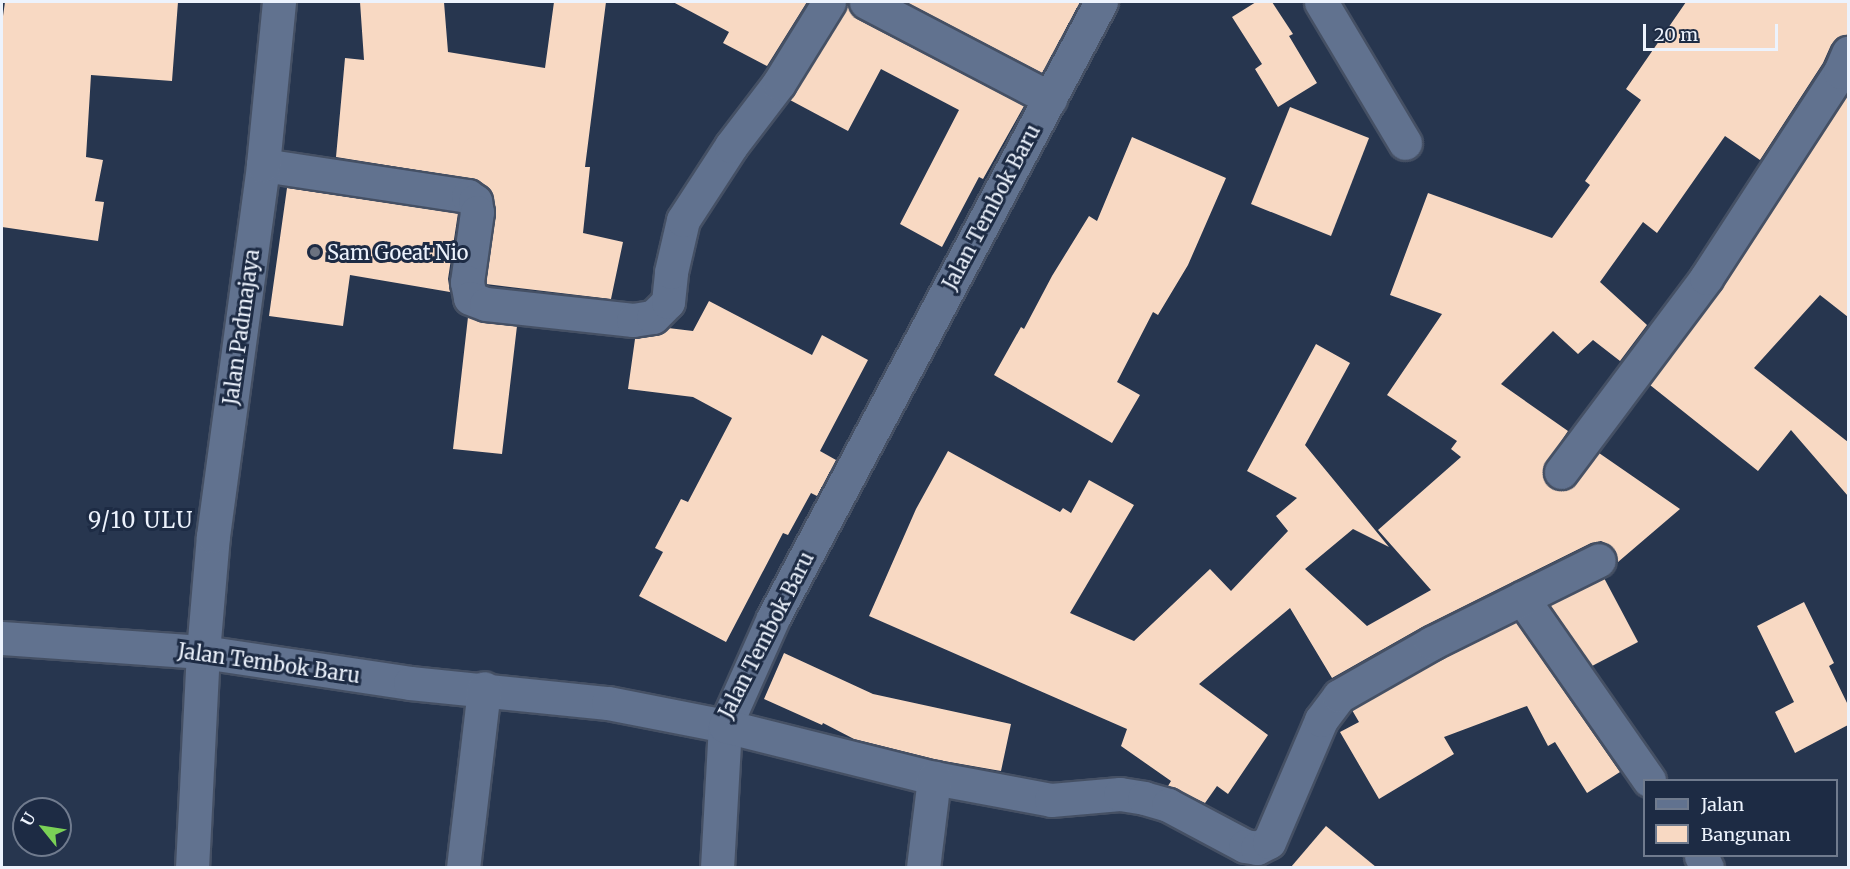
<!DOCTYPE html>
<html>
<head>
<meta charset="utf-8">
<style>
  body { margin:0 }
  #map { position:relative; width:1850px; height:869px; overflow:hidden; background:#27364f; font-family:Merriweather,serif }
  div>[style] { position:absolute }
  .building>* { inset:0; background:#f8d9c3 }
  .roads { filter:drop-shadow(2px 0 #455064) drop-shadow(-2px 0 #455064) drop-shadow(0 2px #455064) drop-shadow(0 -2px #455064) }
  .minor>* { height:33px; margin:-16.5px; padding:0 16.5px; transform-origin:16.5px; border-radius:16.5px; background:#61728f }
  .dots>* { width:16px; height:16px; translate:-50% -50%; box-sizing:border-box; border:3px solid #1d2b44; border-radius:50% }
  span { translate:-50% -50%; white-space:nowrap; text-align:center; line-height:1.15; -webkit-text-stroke:6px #1d2b44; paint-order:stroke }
  .street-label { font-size:20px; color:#edf3fd }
  .poi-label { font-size:20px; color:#edf3fd }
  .left { translate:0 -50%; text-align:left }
  .quarter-label { font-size:22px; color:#edf3fd; letter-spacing:1.5px }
  .frame { position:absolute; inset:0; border:3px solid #edf3fd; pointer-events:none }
  .legend { position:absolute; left:1643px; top:779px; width:195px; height:78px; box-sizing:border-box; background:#1d2b44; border:2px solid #707b8e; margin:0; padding:8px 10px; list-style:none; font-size:18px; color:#edf3fd }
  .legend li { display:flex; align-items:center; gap:12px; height:30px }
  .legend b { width:30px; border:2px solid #707b8e }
  .north { position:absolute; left:12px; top:797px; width:60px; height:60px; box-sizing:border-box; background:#1d2b44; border:2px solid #707b8e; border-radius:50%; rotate:300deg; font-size:16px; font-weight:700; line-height:24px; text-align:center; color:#edf3fd }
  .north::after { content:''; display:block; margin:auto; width:21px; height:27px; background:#7ad156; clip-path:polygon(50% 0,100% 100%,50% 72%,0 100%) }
  .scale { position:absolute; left:1643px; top:24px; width:135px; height:27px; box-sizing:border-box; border:3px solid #edf3fd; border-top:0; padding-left:8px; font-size:18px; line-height:21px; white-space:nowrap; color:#edf3fd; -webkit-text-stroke:4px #1d2b44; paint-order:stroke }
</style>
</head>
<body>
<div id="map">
  <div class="building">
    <i style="clip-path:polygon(5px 2px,178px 2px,172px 81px,91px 75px,86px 157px,103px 160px,95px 201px,104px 202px,98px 241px,2px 227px,2px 23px)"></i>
    <i style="clip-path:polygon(360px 2px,444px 2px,448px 52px,545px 68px,554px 2px,606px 2px,585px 167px,590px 167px,583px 233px,623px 242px,611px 299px,486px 284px,495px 209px,493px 197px,478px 180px,336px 157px,345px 58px,364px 60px)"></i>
    <i style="clip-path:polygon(673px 2px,807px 2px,767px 66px,723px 43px,729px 32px)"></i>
    <i style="clip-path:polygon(906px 2px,1080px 2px,1042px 73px)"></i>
    <i style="clip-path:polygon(1256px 2px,1272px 2px,1293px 34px,1289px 36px,1317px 83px,1278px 107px,1255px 69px,1262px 64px,1232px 17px)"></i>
    <i style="clip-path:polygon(1686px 2px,1848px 2px,1848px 35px,1837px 38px,1831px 45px,1823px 63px,1760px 160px,1725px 136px,1657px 233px,1643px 222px,1600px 282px,1647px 325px,1620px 361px,1593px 340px,1578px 354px,1553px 331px,1501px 384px,1568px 431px,1543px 469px,1544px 479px,1550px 487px,1559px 491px,1569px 489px,1599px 453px,1680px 509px,1618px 562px,1616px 552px,1610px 545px,1601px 541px,1591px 543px,1424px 626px,1332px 678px,1290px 608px,1199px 684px,1268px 735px,1228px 794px,1217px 786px,1205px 803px,1168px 786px,1171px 781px,1121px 746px,1127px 729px,869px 616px,916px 509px,948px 451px,1060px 512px,1063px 508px,1071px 513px,1089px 480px,1134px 505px,1070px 613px,1134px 641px,1210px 569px,1231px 591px,1288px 531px,1276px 516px,1297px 498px,1247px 471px,1316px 344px,1350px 363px,1305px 445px,1389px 547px,1353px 529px,1305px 569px,1367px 626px,1431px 590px,1378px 530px,1461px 457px,1451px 449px,1457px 441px,1387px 395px,1442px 314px,1390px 295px,1428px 193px,1552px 238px,1590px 185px,1585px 181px,1641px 100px,1626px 89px)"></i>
    <i style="clip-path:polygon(847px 4px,851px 13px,857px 19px,1024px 106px,983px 179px,979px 177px,942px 247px,900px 224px,959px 110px,881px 69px,848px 131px,790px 100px)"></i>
    <i style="clip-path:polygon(1848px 93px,1848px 317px,1820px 295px,1754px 368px,1848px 442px,1848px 496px,1791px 430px,1758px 471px,1650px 385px,1728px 279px)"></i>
    <i style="clip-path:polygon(1290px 107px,1369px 138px,1331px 236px,1251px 204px)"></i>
    <i style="clip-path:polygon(1132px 137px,1226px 178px,1188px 265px,1158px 315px,1153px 312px,1117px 382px,1140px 395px,1112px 443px,994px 375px,1021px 327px,1024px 329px,1052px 276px,1089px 216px,1097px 221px)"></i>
    <i style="clip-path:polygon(287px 188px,458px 213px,448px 279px,450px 292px,350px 275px,343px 326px,269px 316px)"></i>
    <i style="clip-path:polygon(709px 301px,812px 355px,822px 335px,868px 360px,820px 451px,836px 460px,817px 496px,811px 493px,788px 535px,783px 533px,726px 642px,639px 596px,663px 552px,655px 548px,681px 499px,688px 502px,732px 418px,693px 397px,628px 389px,635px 339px,656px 336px,668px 328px,693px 331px)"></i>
    <i style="clip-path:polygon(468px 317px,484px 323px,517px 326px,502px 454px,453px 449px)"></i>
    <i style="clip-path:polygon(1604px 578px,1638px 642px,1592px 666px,1550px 605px)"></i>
    <i style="clip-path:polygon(1804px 602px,1834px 663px,1829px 666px,1848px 705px,1848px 725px,1795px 753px,1775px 712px,1794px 702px,1757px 626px)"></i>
    <i style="clip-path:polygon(1516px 622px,1620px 772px,1587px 793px,1555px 742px,1548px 746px,1527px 706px,1444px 737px,1454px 754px,1379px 799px,1340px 732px,1359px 722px,1352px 710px,1441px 660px)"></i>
    <i style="clip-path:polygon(784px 653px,873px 694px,1011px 724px,1001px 771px,938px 760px,854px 739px,823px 723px,822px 725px,764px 699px)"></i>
    <i style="clip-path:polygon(1326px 826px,1376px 867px,1291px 867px)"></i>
  </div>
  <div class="roads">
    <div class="minor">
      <i style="left:866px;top:2px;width:208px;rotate:27.6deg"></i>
      <i style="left:1321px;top:2px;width:164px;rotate:59.2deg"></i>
      <i style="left:263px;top:165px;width:207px;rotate:8.6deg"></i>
      <i style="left:468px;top:196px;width:9px;rotate:36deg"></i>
      <i style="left:475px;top:201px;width:11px;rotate:80deg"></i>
      <i style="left:477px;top:212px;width:71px;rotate:98.1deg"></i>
      <i style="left:467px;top:282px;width:16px;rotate:79deg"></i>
      <i style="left:470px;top:298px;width:17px;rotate:21deg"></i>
      <i style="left:486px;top:304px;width:148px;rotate:6.2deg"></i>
      <i style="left:633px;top:320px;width:20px;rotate:-9deg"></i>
      <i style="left:653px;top:317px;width:21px;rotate:-45deg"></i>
      <i style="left:668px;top:302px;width:30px;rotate:-84deg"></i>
      <i style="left:671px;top:272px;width:53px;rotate:-77deg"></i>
      <i style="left:683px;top:220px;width:88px;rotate:-57deg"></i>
      <i style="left:731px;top:146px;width:79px;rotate:-52.7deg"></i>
      <i style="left:779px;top:83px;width:95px;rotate:-58.3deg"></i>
      <i style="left:1561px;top:472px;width:242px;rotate:-53.2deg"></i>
      <i style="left:1706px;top:278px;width:246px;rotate:-57deg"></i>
      <i style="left:1840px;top:72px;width:21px;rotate:-67deg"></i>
      <i style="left:1522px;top:598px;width:222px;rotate:55.1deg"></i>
      <i style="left:2px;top:638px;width:201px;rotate:4deg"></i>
      <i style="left:203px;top:652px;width:209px;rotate:8.5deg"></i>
      <i style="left:410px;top:683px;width:199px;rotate:5.8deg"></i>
      <i style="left:608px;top:703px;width:119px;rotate:11.1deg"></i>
      <i style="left:725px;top:726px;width:118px;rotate:-66deg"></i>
      <i style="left:773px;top:618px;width:698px;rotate:-61.97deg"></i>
      <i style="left:1701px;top:856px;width:13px;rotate:63deg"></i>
      <i style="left:192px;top:868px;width:216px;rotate:-87.1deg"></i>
      <i style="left:203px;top:652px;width:116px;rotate:-85.1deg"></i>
      <i style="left:213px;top:536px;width:374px;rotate:-82.3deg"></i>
      <i style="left:263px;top:165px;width:164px;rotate:-84.4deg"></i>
      <i style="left:463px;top:868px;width:181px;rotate:-83.3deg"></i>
      <i style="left:717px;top:868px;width:142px;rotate:-86.8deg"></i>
      <i style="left:725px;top:726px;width:215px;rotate:14deg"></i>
      <i style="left:934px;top:778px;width:119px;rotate:10.6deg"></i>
      <i style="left:1051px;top:800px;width:69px;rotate:-5deg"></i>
      <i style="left:1120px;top:794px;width:24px;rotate:9deg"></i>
      <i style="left:1144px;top:798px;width:25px;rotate:16deg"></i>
      <i style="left:1168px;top:805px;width:87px;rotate:28deg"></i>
      <i style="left:1245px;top:846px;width:12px;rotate:9deg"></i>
      <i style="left:1257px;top:848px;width:13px;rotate:-27deg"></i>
      <i style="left:1269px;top:842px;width:133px;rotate:-66.9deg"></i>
      <i style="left:1321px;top:720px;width:30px;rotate:-53deg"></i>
      <i style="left:1339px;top:696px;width:107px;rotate:-29.7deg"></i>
      <i style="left:1432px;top:643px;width:186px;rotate:-26.4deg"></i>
      <i style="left:923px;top:868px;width:91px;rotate:-83deg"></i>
    </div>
  </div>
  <div class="dots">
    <i style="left:315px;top:252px;background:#6b7280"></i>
  </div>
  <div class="street-label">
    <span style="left:991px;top:207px;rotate:-62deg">Jalan Tembok Baru</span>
    <span style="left:241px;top:327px;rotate:-82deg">Jalan Padmajaya</span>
    <span style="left:766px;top:635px;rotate:-63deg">Jalan Tembok Baru</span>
    <span style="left:269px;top:663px;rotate:8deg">Jalan Tembok Baru</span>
  </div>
  <div class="poi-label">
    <span class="left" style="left:327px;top:252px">Sam Goeat Nio</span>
  </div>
  <div class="quarter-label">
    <span style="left:141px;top:521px">9/10 ULU</span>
  </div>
  <div class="frame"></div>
  <ul class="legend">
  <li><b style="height:8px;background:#61728f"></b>Jalan</li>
  <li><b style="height:16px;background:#f8d9c3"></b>Bangunan</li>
  </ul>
  <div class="north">U</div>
  <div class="scale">20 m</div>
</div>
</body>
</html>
